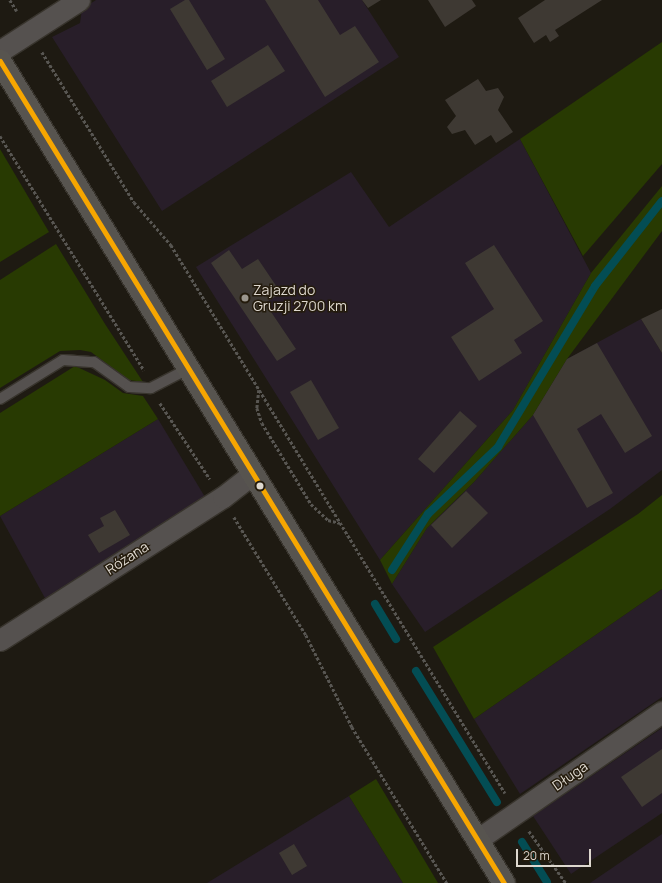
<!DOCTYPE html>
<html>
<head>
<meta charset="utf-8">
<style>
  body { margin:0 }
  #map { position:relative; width:662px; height:883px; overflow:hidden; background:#1e1a12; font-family:Manrope,sans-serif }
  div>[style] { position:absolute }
  .industrial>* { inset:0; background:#281e29 }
  .green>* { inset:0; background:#283a02 }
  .stream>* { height:8px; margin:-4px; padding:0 4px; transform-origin:4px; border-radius:4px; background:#034d54 }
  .building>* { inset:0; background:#3e3933 }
  .path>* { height:2.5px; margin-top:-1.25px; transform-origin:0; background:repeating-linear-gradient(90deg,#585652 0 3px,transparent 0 5px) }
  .roads { filter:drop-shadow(1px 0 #38342d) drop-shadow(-1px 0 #38342d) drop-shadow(0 1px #38342d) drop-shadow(0 -1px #38342d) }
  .service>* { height:10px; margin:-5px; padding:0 5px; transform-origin:5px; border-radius:5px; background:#55514f }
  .minor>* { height:21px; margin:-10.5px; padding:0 10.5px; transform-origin:10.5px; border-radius:10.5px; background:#55514f }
  .primary>* { height:22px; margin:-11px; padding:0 11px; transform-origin:11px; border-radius:11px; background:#57544f }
  .bus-1>* { height:5px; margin:-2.5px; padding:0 2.5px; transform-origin:2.5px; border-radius:2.5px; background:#f7a600 }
  .dots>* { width:11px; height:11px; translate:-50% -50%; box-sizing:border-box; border:2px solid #241b0c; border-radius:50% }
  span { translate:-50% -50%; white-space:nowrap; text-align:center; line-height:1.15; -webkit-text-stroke:3px #241b0c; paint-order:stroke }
  .poi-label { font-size:14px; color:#ded8cf }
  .left { translate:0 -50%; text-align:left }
  .street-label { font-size:14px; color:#ded8cf }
  .scale { position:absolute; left:516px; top:849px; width:75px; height:18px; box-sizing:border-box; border:2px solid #ded8cf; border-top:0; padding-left:5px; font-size:12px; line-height:14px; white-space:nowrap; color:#ded8cf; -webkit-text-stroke:3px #241b0c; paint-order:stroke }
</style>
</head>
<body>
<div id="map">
  <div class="industrial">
    <i style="clip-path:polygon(96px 0,362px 0,399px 57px,162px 211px,52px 37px,80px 23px,82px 9px)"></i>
    <i style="clip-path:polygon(520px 139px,591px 273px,513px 410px,380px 560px,196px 267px,351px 172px,389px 227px)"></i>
    <i style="clip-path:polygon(641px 319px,662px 353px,662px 470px,610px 509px,425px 632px,392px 584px,427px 528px,474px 482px,533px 415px,567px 359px)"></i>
    <i style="clip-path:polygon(158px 419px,208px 502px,46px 600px,0 516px)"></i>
    <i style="clip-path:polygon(662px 589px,662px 697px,520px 794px,474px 719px)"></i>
    <i style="clip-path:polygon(662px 728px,662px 813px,571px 874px,533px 816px)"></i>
    <i style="clip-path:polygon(349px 796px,403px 883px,207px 883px)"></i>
    <i style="clip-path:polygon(662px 834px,662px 883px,590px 883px)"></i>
  </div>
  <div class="green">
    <i style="clip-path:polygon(662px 42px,662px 164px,583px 256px,520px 139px)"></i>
    <i style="clip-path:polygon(0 149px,49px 232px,0 262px)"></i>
    <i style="clip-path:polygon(662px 186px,662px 231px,567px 359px,533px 415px,474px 482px,427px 528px,392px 584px,380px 560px,513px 410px,591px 273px)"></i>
    <i style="clip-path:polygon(56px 244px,105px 324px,143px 382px,129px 380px,91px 352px,80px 350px,60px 351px,0 388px,0 280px)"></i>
    <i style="clip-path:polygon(75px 366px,105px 380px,123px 393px,143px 396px,158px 419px,0 516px,0 413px)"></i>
    <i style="clip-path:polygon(662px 495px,662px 589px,474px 719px,433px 647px,638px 514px)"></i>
    <i style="clip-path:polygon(376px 779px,438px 883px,403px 883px,349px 796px)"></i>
  </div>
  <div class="stream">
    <i style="left:392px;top:570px;width:67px;rotate:-57.3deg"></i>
    <i style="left:428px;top:514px;width:97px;rotate:-43.7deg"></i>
    <i style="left:498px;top:447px;width:188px;rotate:-58.9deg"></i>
    <i style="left:595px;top:286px;width:108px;rotate:-51.8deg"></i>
    <i style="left:375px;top:604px;width:41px;rotate:59deg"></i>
    <i style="left:416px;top:671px;width:154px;rotate:58.3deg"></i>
    <i style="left:522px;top:842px;width:47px;rotate:58deg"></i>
  </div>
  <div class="building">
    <i style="clip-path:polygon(185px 0,189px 0,225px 59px,207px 70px,170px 9px)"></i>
    <i style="clip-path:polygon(265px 0,318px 0,340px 35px,355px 26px,379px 62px,325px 97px)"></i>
    <i style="clip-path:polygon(362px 0,381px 0,368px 8px)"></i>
    <i style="clip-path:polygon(428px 0,472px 0,476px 6px,445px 27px)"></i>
    <i style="clip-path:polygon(545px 0,602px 0,555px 30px,559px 36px,550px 42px,546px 35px,534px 43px,518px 18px)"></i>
    <i style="clip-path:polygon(268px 45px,285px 71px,227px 107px,211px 81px)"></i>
    <i style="clip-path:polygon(478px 79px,486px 91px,498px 88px,504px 97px,498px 110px,513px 132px,496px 143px,491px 135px,475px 145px,465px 130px,452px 134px,447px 127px,456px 116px,445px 100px)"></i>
    <i style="clip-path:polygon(494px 245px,543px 321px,514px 340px,522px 353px,479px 381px,451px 337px,494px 309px,465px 263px)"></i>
    <i style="clip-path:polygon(229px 250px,242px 269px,258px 259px,281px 293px,265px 303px,296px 349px,277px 361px,211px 263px)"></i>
    <i style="clip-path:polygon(662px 309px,662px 353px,641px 319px)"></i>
    <i style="clip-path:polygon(597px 343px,652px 436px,625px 453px,601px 414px,577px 429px,613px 493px,587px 508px,533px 415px,567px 359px)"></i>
    <i style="clip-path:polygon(311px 380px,339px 428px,318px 440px,290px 392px)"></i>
    <i style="clip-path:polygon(460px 411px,477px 426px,434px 473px,418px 459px)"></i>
    <i style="clip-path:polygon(466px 491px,488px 513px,452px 548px,431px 525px)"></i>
    <i style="clip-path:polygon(115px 510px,130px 535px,99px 553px,88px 535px,104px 526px,100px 518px)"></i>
    <i style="clip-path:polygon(662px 749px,662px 793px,642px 807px,621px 777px)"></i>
    <i style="clip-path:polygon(294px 844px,307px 866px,292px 875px,279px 853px)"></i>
  </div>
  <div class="path">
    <i style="left:10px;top:0;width:13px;rotate:58deg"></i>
    <i style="left:42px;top:52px;width:176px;rotate:58.5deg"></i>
    <i style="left:134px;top:202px;width:57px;rotate:49.3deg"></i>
    <i style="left:171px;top:245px;width:642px;rotate:58.64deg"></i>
    <i style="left:0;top:136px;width:275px;rotate:58.4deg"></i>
    <i style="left:259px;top:390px;width:18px;rotate:96deg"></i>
    <i style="left:257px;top:408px;width:16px;rotate:72deg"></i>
    <i style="left:262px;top:423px;width:95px;rotate:58.8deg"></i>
    <i style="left:311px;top:504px;width:23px;rotate:43deg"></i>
    <i style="left:328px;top:520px;width:12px;rotate:14deg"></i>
    <i style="left:160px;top:403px;width:91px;rotate:56.7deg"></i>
    <i style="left:234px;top:517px;width:138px;rotate:58.6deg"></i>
    <i style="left:306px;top:635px;width:103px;rotate:63.4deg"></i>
    <i style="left:352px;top:727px;width:183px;rotate:58.7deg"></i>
    <i style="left:529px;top:831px;width:64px;rotate:54.6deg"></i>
  </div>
  <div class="roads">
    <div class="service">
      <i style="left:0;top:399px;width:74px;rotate:-31.8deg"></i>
      <i style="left:63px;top:360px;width:31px;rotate:4deg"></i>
      <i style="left:94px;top:362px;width:43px;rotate:35.5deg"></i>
      <i style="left:129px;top:387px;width:22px;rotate:3deg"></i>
      <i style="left:151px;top:388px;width:42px;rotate:-27.2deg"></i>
    </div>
    <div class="minor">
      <i style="left:0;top:51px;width:94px;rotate:-32.8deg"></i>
      <i style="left:0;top:640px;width:265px;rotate:-32.7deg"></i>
      <i style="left:223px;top:497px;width:37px;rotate:-38deg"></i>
      <i style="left:477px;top:840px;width:225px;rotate:-34.7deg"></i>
    </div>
    <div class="primary">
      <i style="left:0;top:61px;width:964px;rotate:58.49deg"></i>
    </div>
  </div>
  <div class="bus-1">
    <i style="left:0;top:61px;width:964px;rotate:58.49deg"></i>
  </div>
  <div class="dots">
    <i style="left:245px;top:298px;background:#9b968d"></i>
    <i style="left:260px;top:486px;background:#ded8cf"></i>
  </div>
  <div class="poi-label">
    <span class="left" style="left:253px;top:298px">Zajazd do<br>Gruzji 2700 km</span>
  </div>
  <div class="street-label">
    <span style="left:127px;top:558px;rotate:-33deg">Różana</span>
    <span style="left:570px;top:776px;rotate:-35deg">Długa</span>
  </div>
  <div class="scale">20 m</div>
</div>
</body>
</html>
